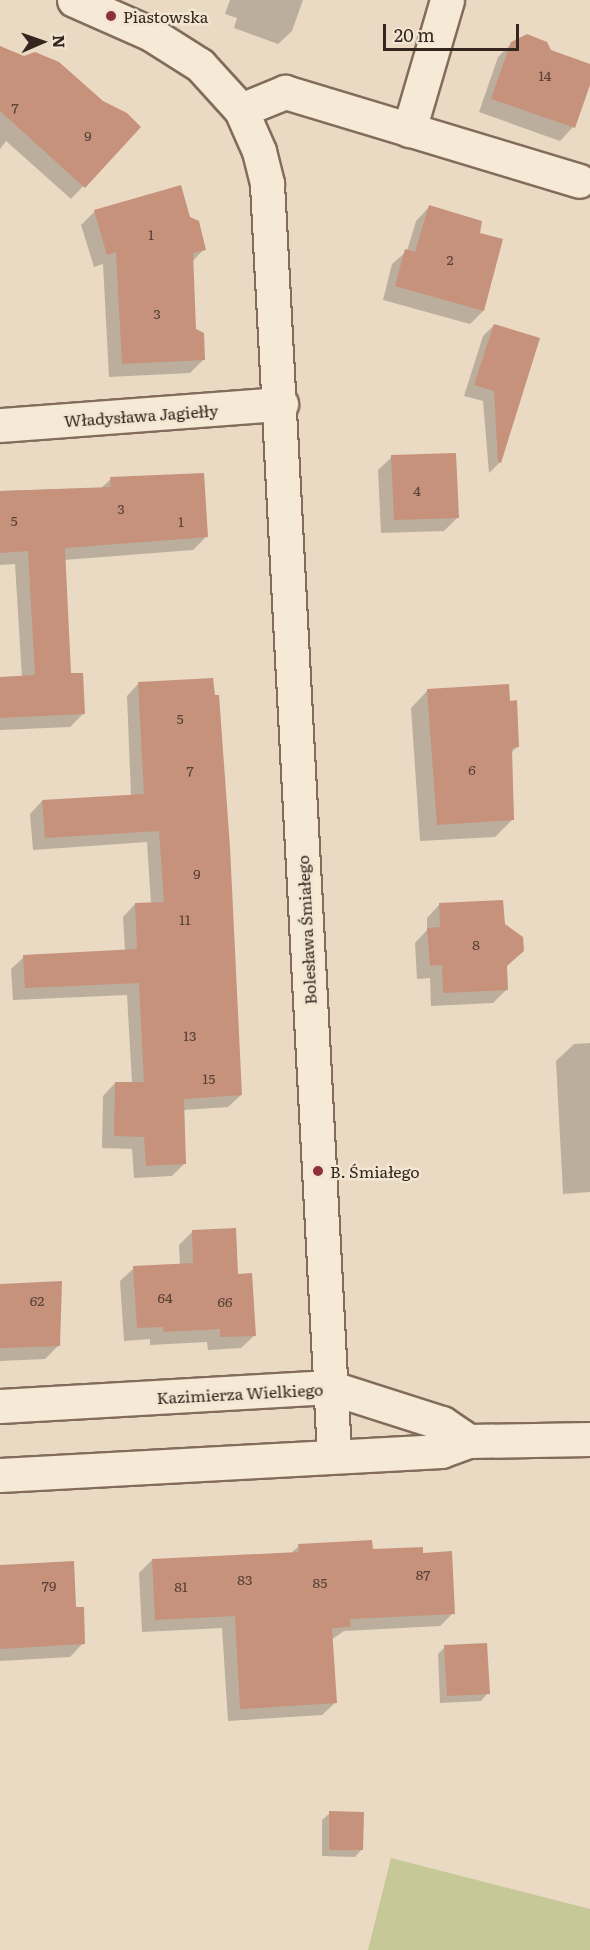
<!DOCTYPE html>
<html>
<head>
<meta charset="utf-8">
<style>
  body { margin:0 }
  #map { position:relative; width:590px; height:1950px; overflow:hidden; background:#eadac3; font-family:Literata,serif }
  div>[style] { position:absolute }
  .green>* { inset:0; background:#c7c898 }
  .shadow>* { inset:0; background:#0003 }
  .building>* { inset:0; background:#c6927c }
  .roads { filter:drop-shadow(2px 0 #836c5b) drop-shadow(-2px 0 #836c5b) drop-shadow(0 2px #836c5b) drop-shadow(0 -2px #836c5b) }
  .minor>* { height:33px; margin:-16.5px; padding:0 16.5px; transform-origin:16.5px; border-radius:16.5px; background:#f6e9d6 }
  .dots>* { width:16px; height:16px; translate:-50% -50%; box-sizing:border-box; border:3px solid #f2e5d2; border-radius:50% }
  span { translate:-50% -50%; white-space:nowrap; text-align:center; line-height:1.15; -webkit-text-stroke:5px #f2e5d2; paint-order:stroke }
  .number-label { font-size:14px; color:#584136 }
  .number-label span { -webkit-text-stroke-width:0 }
  .poi-label { font-size:16px; color:#34261e }
  .left { translate:0 -50%; text-align:left }
  .street-label { font-size:16px; color:#34261e }
  .north { position:absolute; left:12px; top:12px; width:60px; height:60px; -webkit-text-stroke:4px #f2e5d2; paint-order:stroke; rotate:88deg; font-size:16px; font-weight:700; line-height:24px; text-align:center; color:#34261e }
  .north::after { content:''; display:block; margin:auto; width:21px; height:27px; background:#34261e; clip-path:polygon(50% 0,100% 100%,50% 72%,0 100%) }
  .scale { position:absolute; left:383px; top:24px; width:136px; height:27px; box-sizing:border-box; border:3px solid #34261e; border-top:0; padding-left:8px; font-size:18px; line-height:21px; white-space:nowrap; color:#34261e; -webkit-text-stroke:4px #f2e5d2; paint-order:stroke }
</style>
</head>
<body>
<div id="map">
  <div class="green">
    <i style="clip-path:polygon(391px 1858px,590px 1909px,590px 1950px,368px 1950px)"></i>
  </div>
  <div class="shadow">
    <i style="clip-path:polygon(230px 0,303px 0,292px 31px,278px 44px,234px 28px,237px 18px,225px 14px)"></i>
    <i style="clip-path:polygon(512px 43px,590px 66px,590px 81px,573px 127px,560px 141px,479px 112px,498px 57px)"></i>
    <i style="clip-path:polygon(0 46px,102px 102px,139px 127px,71px 199px,6px 141px,0 149px)"></i>
    <i style="clip-path:polygon(429px 207px,478px 234px,483px 311px,470px 324px,383px 300px,392px 264px,407px 251px,416px 221px)"></i>
    <i style="clip-path:polygon(95px 211px,189px 218px,204px 249px,192px 262px,194px 330px,204px 359px,190px 373px,109px 377px,103px 264px,94px 267px,81px 225px)"></i>
    <i style="clip-path:polygon(494px 325px,500px 462px,489px 473px,483px 401px,464px 396px,483px 336px)"></i>
    <i style="clip-path:polygon(392px 457px,457px 518px,444px 531px,381px 533px,378px 470px)"></i>
    <i style="clip-path:polygon(111px 479px,206px 537px,193px 550px,64px 560px,70px 675px,84px 713px,70px 727px,0 730px,0 679px,22px 678px,15px 564px,0 565px,0 491px,101px 488px)"></i>
    <i style="clip-path:polygon(139px 683px,241px 1095px,228px 1107px,183px 1110px,185px 1163px,172px 1176px,134px 1178px,132px 1149px,102px 1148px,103px 1096px,115px 1083px,132px 1083px,127px 995px,13px 1000px,11px 969px,24px 957px,125px 951px,123px 917px,135px 904px,151px 904px,147px 842px,33px 850px,30px 814px,42px 801px,131px 796px,127px 696px)"></i>
    <i style="clip-path:polygon(428px 690px,508px 702px,517px 747px,511px 753px,512px 820px,495px 837px,420px 841px,411px 708px)"></i>
    <i style="clip-path:polygon(440px 904px,505px 967px,506px 990px,493px 1003px,431px 1006px,430px 978px,417px 979px,415px 943px,427px 930px,427px 918px)"></i>
    <i style="clip-path:polygon(590px 1043px,590px 1192px,563px 1194px,556px 1061px,574px 1044px)"></i>
    <i style="clip-path:polygon(192px 1232px,237px 1275px,255px 1335px,241px 1348px,208px 1350px,207px 1342px,150px 1345px,150px 1339px,124px 1341px,120px 1281px,134px 1268px,180px 1266px,179px 1245px)"></i>
    <i style="clip-path:polygon(0 1286px,59px 1345px,45px 1359px,0 1361px)"></i>
    <i style="clip-path:polygon(299px 1546px,421px 1555px,453px 1613px,440px 1626px,344px 1631px,331px 1640px,336px 1702px,322px 1715px,228px 1721px,222px 1628px,142px 1632px,139px 1573px,152px 1560px,291px 1553px)"></i>
    <i style="clip-path:polygon(0 1566px,75px 1609px,83px 1643px,70px 1657px,0 1661px)"></i>
    <i style="clip-path:polygon(445px 1647px,488px 1693px,481px 1701px,440px 1703px,438px 1654px)"></i>
    <i style="clip-path:polygon(330px 1813px,362px 1849px,355px 1857px,322px 1856px,322px 1820px)"></i>
  </div>
  <div class="building">
    <i style="clip-path:polygon(527px 34px,547px 42px,551px 50px,590px 64px,590px 85px,575px 128px,491px 99px,511px 42px)"></i>
    <i style="clip-path:polygon(0 46px,24px 56px,35px 52px,59px 62px,103px 101px,127px 113px,141px 127px,85px 188px,0 111px)"></i>
    <i style="clip-path:polygon(181px 185px,190px 217px,199px 221px,206px 250px,193px 253px,196px 329px,204px 333px,205px 360px,122px 364px,116px 252px,107px 255px,94px 210px)"></i>
    <i style="clip-path:polygon(429px 205px,482px 221px,480px 233px,503px 239px,484px 311px,395px 286px,405px 249px,415px 252px)"></i>
    <i style="clip-path:polygon(494px 324px,540px 338px,501px 463px,498px 462px,494px 391px,474px 385px)"></i>
    <i style="clip-path:polygon(456px 453px,459px 518px,394px 520px,391px 455px)"></i>
    <i style="clip-path:polygon(204px 473px,208px 537px,65px 548px,71px 673px,83px 673px,85px 714px,0 718px,0 677px,35px 675px,28px 551px,0 553px,0 491px,111px 487px,110px 477px)"></i>
    <i style="clip-path:polygon(213px 678px,215px 695px,219px 695px,230px 847px,242px 1095px,184px 1099px,186px 1164px,146px 1166px,144px 1137px,114px 1136px,115px 1082px,144px 1082px,139px 983px,25px 988px,23px 955px,137px 949px,135px 903px,164px 902px,159px 831px,45px 838px,42px 800px,144px 794px,138px 682px)"></i>
    <i style="clip-path:polygon(509px 684px,510px 701px,517px 700px,519px 747px,512px 748px,514px 820px,437px 825px,427px 689px)"></i>
    <i style="clip-path:polygon(503px 900px,505px 924px,523px 937px,524px 951px,507px 966px,508px 990px,443px 993px,442px 965px,430px 966px,427px 928px,440px 927px,439px 903px)"></i>
    <i style="clip-path:polygon(236px 1228px,238px 1274px,252px 1273px,256px 1336px,220px 1337px,220px 1329px,163px 1332px,163px 1327px,137px 1328px,133px 1266px,193px 1263px,192px 1230px)"></i>
    <i style="clip-path:polygon(62px 1281px,60px 1346px,0 1348px,0 1284px)"></i>
    <i style="clip-path:polygon(372px 1540px,373px 1549px,423px 1547px,423px 1553px,452px 1551px,455px 1614px,350px 1619px,351px 1627px,332px 1628px,337px 1703px,240px 1709px,235px 1616px,155px 1620px,152px 1559px,299px 1552px,298px 1544px)"></i>
    <i style="clip-path:polygon(74px 1561px,76px 1607px,84px 1607px,85px 1644px,0 1649px,0 1565px)"></i>
    <i style="clip-path:polygon(487px 1643px,490px 1694px,447px 1696px,444px 1645px)"></i>
    <i style="clip-path:polygon(329px 1811px,364px 1812px,363px 1850px,329px 1850px)"></i>
  </div>
  <div class="roads">
    <div class="minor">
      <i style="left:74px;top:0;width:84px;rotate:23.8deg"></i>
      <i style="left:151px;top:34px;width:58px;rotate:32.3deg"></i>
      <i style="left:200px;top:65px;width:61px;rotate:47.7deg"></i>
      <i style="left:241px;top:110px;width:45px;rotate:66.3deg"></i>
      <i style="left:259px;top:151px;width:34px;rotate:76deg"></i>
      <i style="left:267px;top:184px;width:1274px;rotate:86.98deg"></i>
      <i style="left:241px;top:110px;width:48px;rotate:-22.2deg"></i>
      <i style="left:285px;top:92px;width:307px;rotate:16.8deg"></i>
      <i style="left:409px;top:130px;width:135px;rotate:-73.7deg"></i>
      <i style="left:0;top:425px;width:282px;rotate:-4.3deg"></i>
      <i style="left:0;top:1406px;width:330px;rotate:-3.3deg"></i>
      <i style="left:329px;top:1387px;width:119px;rotate:17.7deg"></i>
      <i style="left:442px;top:1423px;width:32px;rotate:34deg"></i>
      <i style="left:0;top:1475px;width:442px;rotate:-3.1deg"></i>
      <i style="left:441px;top:1451px;width:30px;rotate:-20deg"></i>
      <i style="left:469px;top:1441px;width:121px;rotate:-0.9deg"></i>
    </div>
  </div>
  <div class="dots">
    <i style="left:111px;top:16px;background:#8e303b"></i>
    <i style="left:318px;top:1171px;background:#8e303b"></i>
  </div>
  <div class="number-label">
    <span style="left:545px;top:75px">14</span>
    <span style="left:15px;top:107px">7</span>
    <span style="left:88px;top:135px">9</span>
    <span style="left:151px;top:234px">1</span>
    <span style="left:450px;top:259px">2</span>
    <span style="left:157px;top:313px">3</span>
    <span style="left:417px;top:490px">4</span>
    <span style="left:121px;top:508px">3</span>
    <span style="left:14px;top:520px">5</span>
    <span style="left:181px;top:521px">1</span>
    <span style="left:180px;top:718px">5</span>
    <span style="left:472px;top:769px">6</span>
    <span style="left:190px;top:770px">7</span>
    <span style="left:197px;top:873px">9</span>
    <span style="left:185px;top:919px">11</span>
    <span style="left:476px;top:944px">8</span>
    <span style="left:190px;top:1035px">13</span>
    <span style="left:209px;top:1078px">15</span>
    <span style="left:165px;top:1297px">64</span>
    <span style="left:37px;top:1300px">62</span>
    <span style="left:225px;top:1301px">66</span>
    <span style="left:423px;top:1574px">87</span>
    <span style="left:245px;top:1579px">83</span>
    <span style="left:320px;top:1582px">85</span>
    <span style="left:49px;top:1585px">79</span>
    <span style="left:181px;top:1586px">81</span>
  </div>
  <div class="poi-label">
    <span class="left" style="left:123px;top:16px">Piastowska</span>
    <span class="left" style="left:330px;top:1171px">B. Śmiałego</span>
  </div>
  <div class="street-label">
    <span style="left:141px;top:415px;rotate:-4deg">Władysława Jagiełły</span>
    <span style="left:306px;top:930px;rotate:-93deg">Bolesława Śmiałego</span>
    <span style="left:240px;top:1393px;rotate:-3deg">Kazimierza Wielkiego</span>
  </div>
  <div class="north">N</div>
  <div class="scale">20 m</div>
</div>
</body>
</html>
